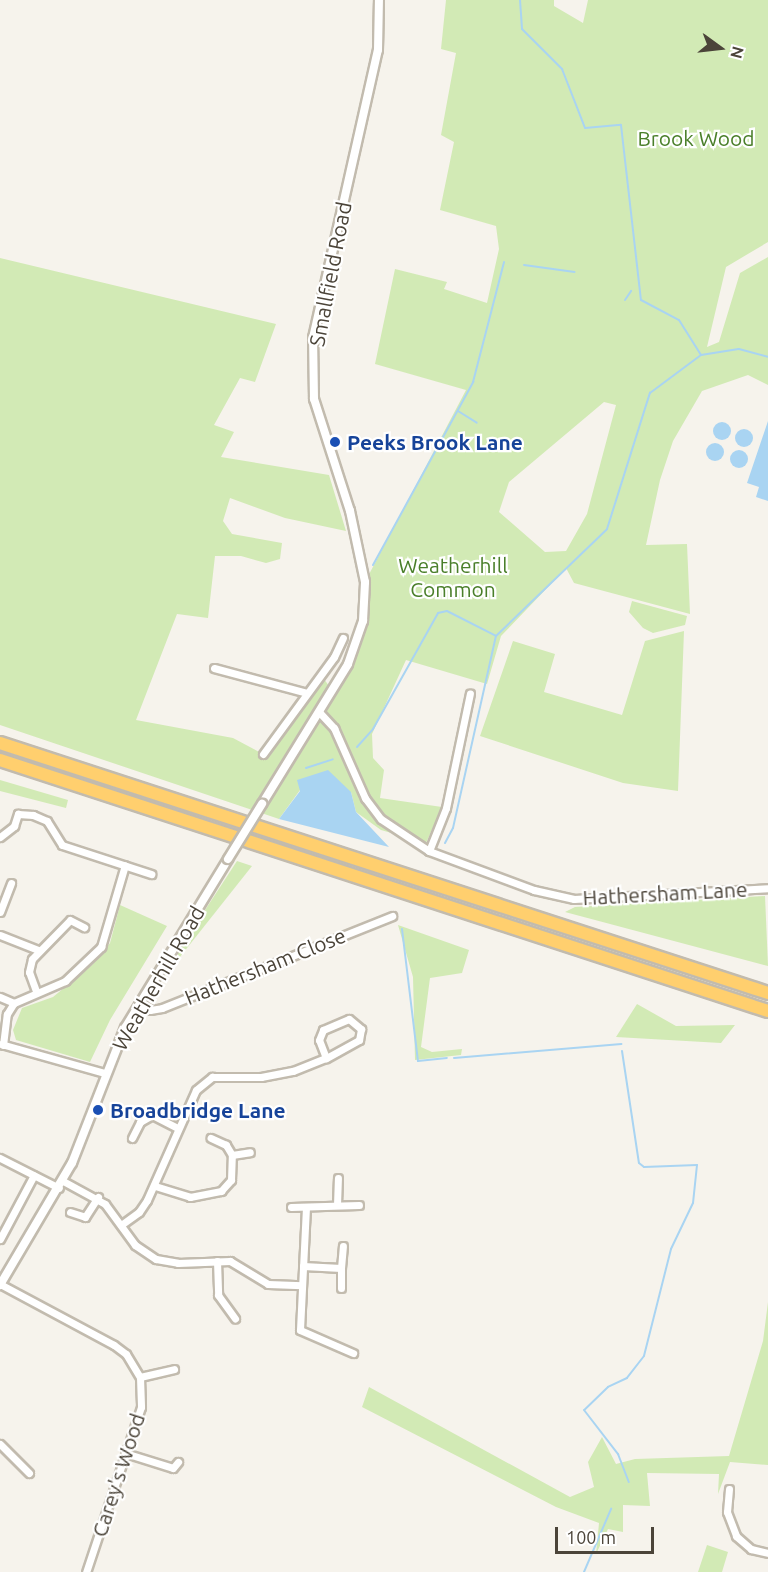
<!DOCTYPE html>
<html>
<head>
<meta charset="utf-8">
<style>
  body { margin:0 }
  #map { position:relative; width:768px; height:1572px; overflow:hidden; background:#f6f3ec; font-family:Ubuntu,sans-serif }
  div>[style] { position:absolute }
  .green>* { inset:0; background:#d2eab5 }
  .water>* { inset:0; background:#a9d4f2 }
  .round { border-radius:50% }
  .stream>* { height:2px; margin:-1px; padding:0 1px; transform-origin:1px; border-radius:1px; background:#a9d4f2 }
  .roads { filter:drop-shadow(2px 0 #c2bbae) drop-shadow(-2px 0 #c2bbae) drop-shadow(0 2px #c2bbae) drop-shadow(0 -2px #c2bbae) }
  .minor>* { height:7px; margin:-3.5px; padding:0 3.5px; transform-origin:3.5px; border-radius:3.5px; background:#fff }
  .tertiary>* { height:8px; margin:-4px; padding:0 4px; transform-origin:4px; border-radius:4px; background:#fff }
  .motorway>* { height:12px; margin:-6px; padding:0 6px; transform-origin:6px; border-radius:6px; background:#ffcf6e }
  .bridges { filter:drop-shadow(2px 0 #c2bbae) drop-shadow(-2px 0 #c2bbae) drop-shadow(0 2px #c2bbae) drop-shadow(0 -2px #c2bbae) }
  .tertiary-bridge>* { height:8px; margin:-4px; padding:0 4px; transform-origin:4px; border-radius:4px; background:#fff }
  .dots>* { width:16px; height:16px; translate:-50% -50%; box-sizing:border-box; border:3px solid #fff; border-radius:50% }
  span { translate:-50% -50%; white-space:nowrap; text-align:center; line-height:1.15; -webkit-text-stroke:4.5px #fff; paint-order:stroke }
  .park-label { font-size:21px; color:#4a7f2a }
  .street-label { font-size:21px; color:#4b4439 }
  .transit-label { font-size:21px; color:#164399; font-weight:700 }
  .left { translate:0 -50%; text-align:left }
  .north { position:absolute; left:690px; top:18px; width:60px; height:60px; -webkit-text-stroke:4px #fff; paint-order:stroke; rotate:105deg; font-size:16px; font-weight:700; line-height:24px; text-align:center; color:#4b4439 }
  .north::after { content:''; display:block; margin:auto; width:21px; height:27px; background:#4b4439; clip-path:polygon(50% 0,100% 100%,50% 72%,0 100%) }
  .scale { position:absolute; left:555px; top:1527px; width:99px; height:27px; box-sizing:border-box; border:3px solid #4b4439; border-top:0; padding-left:8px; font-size:18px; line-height:21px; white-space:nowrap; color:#4b4439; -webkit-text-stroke:4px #fff; paint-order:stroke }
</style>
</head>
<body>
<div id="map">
  <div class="green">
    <i style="clip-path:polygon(evenodd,446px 0,554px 0,554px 6px,583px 23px,588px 0,768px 0,768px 242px,726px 267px,707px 347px,719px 342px,740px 273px,768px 257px,768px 385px,748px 375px,702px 391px,673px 441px,660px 480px,646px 545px,687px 544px,690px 614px,574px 583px,566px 568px,573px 561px,501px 636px,487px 684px,406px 660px,372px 734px,373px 758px,384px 770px,380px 798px,442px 807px,426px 843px,381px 830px,356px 812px,351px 792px,300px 790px,279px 819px,0 725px,0 258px,276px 324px,255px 382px,240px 378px,214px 425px,234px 432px,221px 457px,329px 475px,346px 531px,285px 518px,230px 498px,223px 521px,232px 534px,282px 543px,280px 559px,266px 563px,241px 556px,215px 556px,208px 618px,177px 614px,136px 720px,233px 738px,263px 754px,321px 675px,332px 690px,356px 647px,365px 582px,466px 390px,375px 364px,395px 269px,447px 282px,444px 289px,487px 303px,499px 249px,496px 226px,440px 210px,454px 142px,441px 135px,456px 53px,441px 49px,446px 0,604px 402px,616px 405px,587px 514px,566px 551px,545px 552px,499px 512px,509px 482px,604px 402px)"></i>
    <i style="clip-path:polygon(632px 601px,687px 616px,685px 625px,653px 633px,643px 628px,629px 612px)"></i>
    <i style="clip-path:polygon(684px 631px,678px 791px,623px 783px,480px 736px,513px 641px,555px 654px,544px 692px,622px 715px,645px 641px)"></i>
    <i style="clip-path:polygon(0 780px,68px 800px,66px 808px,0 791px)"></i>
    <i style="clip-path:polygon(237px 861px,252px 866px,149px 996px)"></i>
    <i style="clip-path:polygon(765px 896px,768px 966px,565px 912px,575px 907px)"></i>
    <i style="clip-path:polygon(120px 905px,167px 926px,110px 1020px,90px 1062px,16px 1040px,13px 1030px,22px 1008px,53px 997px,93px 964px,110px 943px)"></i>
    <i style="clip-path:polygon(398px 925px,469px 950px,462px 973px,430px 978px,421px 1047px,432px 1052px,462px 1049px,461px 1055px,415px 1060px,413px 977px)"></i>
    <i style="clip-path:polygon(637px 1004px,676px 1026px,735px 1025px,721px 1043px,616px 1037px)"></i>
    <i style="clip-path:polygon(768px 1302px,768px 1465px,730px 1462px,718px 1494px,719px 1474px,647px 1473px,650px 1506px,623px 1505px,623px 1532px,608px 1529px,596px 1554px,599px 1523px,556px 1507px,362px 1407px,369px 1387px,570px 1497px,594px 1487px,588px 1462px,602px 1437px,616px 1464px,635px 1459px,729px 1456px,763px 1341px)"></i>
    <i style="clip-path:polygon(707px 1545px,728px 1552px,722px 1572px,698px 1572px)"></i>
  </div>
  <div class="water">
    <i style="clip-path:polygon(768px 421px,768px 501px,756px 497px,759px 487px,747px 483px)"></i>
    <i class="round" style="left:713px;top:422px;width:18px;height:18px"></i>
    <i class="round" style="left:735px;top:429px;width:18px;height:18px"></i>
    <i class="round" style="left:706px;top:443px;width:18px;height:18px"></i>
    <i class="round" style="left:730px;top:450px;width:18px;height:18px"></i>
    <i style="clip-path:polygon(328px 770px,351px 792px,356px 812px,389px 847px,279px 819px,300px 791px,297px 780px)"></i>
  </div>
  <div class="stream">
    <i style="left:520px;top:0;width:29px;rotate:86deg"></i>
    <i style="left:522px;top:29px;width:57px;rotate:45deg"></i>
    <i style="left:562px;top:69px;width:63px;rotate:68.7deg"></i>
    <i style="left:585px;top:128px;width:36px;rotate:-5deg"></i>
    <i style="left:621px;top:125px;width:176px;rotate:83.5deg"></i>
    <i style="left:641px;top:300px;width:43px;rotate:27.8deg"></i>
    <i style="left:679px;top:320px;width:41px;rotate:57.8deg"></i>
    <i style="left:524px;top:265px;width:51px;rotate:7.8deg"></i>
    <i style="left:625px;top:300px;width:11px;rotate:-56deg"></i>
    <i style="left:458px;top:411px;width:22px;rotate:32deg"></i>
    <i style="left:373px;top:565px;width:209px;rotate:-61.3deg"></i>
    <i style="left:473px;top:382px;width:124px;rotate:-75.5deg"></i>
    <i style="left:357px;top:747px;width:24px;rotate:-48deg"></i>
    <i style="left:373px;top:729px;width:133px;rotate:-60.7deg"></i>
    <i style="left:438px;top:613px;width:9px;rotate:-13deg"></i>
    <i style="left:447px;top:611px;width:55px;rotate:27deg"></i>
    <i style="left:306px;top:768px;width:28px;rotate:-18deg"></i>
    <i style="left:445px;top:843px;width:17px;rotate:-62deg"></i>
    <i style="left:453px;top:828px;width:197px;rotate:-77.4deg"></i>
    <i style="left:496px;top:636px;width:154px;rotate:-43.9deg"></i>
    <i style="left:607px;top:529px;width:143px;rotate:-72.5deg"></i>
    <i style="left:650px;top:393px;width:64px;rotate:-36.7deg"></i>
    <i style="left:701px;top:355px;width:38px;rotate:-9deg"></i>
    <i style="left:739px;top:349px;width:30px;rotate:15deg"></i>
    <i style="left:402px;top:929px;width:133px;rotate:83.1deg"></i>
    <i style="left:418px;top:1061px;width:29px;rotate:-6deg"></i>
    <i style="left:622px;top:1051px;width:113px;rotate:81.4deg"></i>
    <i style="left:639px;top:1163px;width:6px;rotate:39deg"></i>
    <i style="left:644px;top:1167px;width:53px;rotate:-2.2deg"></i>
    <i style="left:697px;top:1165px;width:38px;rotate:96deg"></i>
    <i style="left:693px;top:1203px;width:51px;rotate:115.6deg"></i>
    <i style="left:671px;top:1249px;width:110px;rotate:104.2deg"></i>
    <i style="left:644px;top:1356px;width:28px;rotate:128deg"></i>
    <i style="left:627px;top:1378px;width:21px;rotate:155deg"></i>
    <i style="left:608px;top:1387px;width:33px;rotate:136deg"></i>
    <i style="left:584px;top:1410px;width:56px;rotate:52.3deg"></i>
    <i style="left:618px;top:1454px;width:30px;rotate:69deg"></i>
    <i style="left:454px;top:1058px;width:168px;rotate:-4.8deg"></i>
    <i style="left:584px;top:1572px;width:69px;rotate:-66.8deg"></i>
  </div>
  <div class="roads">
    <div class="minor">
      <i style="left:214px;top:668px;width:96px;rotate:15deg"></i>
      <i style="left:320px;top:713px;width:21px;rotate:47deg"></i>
      <i style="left:334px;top:728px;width:77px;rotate:66.1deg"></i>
      <i style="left:365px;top:798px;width:26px;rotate:53deg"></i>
      <i style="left:381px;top:819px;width:58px;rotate:33.7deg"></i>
      <i style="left:429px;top:851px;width:112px;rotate:20.4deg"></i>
      <i style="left:534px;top:890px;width:41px;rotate:12.7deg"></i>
      <i style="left:574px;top:899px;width:194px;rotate:-3.2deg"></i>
      <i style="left:263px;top:754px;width:120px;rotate:-53.8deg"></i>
      <i style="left:334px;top:657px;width:21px;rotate:-65deg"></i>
      <i style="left:0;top:837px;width:18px;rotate:-38deg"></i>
      <i style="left:14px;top:826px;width:13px;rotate:-72deg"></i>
      <i style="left:18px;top:814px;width:15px;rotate:4deg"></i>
      <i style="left:33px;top:815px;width:15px;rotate:23deg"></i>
      <i style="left:47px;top:821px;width:28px;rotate:58deg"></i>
      <i style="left:62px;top:845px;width:94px;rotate:18deg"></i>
      <i style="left:429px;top:851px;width:46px;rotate:-68.4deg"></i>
      <i style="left:446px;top:808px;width:117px;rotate:-78.2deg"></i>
      <i style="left:0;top:912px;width:31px;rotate:-69deg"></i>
      <i style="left:0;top:935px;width:41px;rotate:21.5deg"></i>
      <i style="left:36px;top:991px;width:20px;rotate:-110deg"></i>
      <i style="left:29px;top:972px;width:13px;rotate:-77deg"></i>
      <i style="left:32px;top:959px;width:54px;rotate:-45.7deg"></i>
      <i style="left:70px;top:920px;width:16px;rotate:27deg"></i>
      <i style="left:0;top:997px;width:15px;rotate:23deg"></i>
      <i style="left:139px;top:1003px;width:13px;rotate:32deg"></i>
      <i style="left:150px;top:1010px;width:12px;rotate:-9deg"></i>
      <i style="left:162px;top:1008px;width:248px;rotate:-21.8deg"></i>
      <i style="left:349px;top:1019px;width:16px;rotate:40deg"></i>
      <i style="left:361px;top:1029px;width:11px;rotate:100deg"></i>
      <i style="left:359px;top:1040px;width:38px;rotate:151deg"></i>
      <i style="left:326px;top:1058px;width:19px;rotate:-111deg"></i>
      <i style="left:319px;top:1040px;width:11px;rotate:-68deg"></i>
      <i style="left:323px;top:1030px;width:28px;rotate:-23deg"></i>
      <i style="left:1px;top:1044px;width:108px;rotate:15.6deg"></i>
      <i style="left:3px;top:1045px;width:31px;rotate:-83deg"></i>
      <i style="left:7px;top:1014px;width:13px;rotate:-58deg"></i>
      <i style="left:14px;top:1003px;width:56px;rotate:-23.3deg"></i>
      <i style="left:65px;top:981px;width:50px;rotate:-43.4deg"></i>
      <i style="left:101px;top:947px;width:85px;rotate:-73.7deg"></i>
      <i style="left:132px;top:1138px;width:18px;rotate:-63deg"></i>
      <i style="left:140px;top:1122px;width:14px;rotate:-30deg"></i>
      <i style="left:152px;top:1115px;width:29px;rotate:27deg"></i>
      <i style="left:232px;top:1155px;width:18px;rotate:-9deg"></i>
      <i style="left:0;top:1158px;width:66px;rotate:27deg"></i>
      <i style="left:63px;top:1181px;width:48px;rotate:28.7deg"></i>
      <i style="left:105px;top:1204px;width:51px;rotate:53.8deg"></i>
      <i style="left:135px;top:1245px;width:25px;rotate:34deg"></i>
      <i style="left:156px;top:1259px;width:22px;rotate:10deg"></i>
      <i style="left:178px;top:1263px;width:52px;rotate:-2.2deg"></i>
      <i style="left:230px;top:1261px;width:44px;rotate:31.2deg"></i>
      <i style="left:268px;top:1284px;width:34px;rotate:2deg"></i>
      <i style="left:155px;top:1186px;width:37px;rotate:17deg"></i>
      <i style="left:190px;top:1197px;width:32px;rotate:-11deg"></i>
      <i style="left:221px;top:1191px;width:15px;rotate:-48deg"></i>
      <i style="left:231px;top:1180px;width:25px;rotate:-88deg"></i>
      <i style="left:232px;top:1155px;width:12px;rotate:-121deg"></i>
      <i style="left:226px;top:1145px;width:17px;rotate:-155deg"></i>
      <i style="left:337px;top:1205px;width:27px;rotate:-88deg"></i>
      <i style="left:291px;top:1207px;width:68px;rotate:-1.7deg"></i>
      <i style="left:306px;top:1207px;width:123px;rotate:92.8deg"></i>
      <i style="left:300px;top:1330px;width:58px;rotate:23.5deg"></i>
      <i style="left:70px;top:1212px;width:16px;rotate:18deg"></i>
      <i style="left:85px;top:1217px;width:24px;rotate:-57deg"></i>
      <i style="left:121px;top:1225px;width:22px;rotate:-36deg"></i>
      <i style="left:139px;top:1212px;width:14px;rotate:-56deg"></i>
      <i style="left:147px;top:1200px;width:120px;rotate:-66deg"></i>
      <i style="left:196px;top:1090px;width:21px;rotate:-39deg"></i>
      <i style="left:212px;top:1077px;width:49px"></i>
      <i style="left:261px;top:1077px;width:33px;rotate:-11deg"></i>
      <i style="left:293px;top:1071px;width:35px;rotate:-22deg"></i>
      <i style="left:0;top:1239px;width:72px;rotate:-62deg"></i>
      <i style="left:217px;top:1261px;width:34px;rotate:88deg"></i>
      <i style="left:218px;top:1295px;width:29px;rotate:54deg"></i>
      <i style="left:303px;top:1266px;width:38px;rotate:3deg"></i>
      <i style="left:341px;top:1268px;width:20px;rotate:90deg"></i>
      <i style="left:341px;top:1268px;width:22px;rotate:-85deg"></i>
      <i style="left:0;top:1284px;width:129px;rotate:28.2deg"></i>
      <i style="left:114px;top:1345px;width:15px;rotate:37deg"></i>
      <i style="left:126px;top:1354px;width:27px;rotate:59deg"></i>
      <i style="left:140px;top:1377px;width:30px;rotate:88deg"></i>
      <i style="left:141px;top:1407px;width:174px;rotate:108.4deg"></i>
      <i style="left:140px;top:1377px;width:35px;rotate:-13deg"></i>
      <i style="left:0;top:1444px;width:41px;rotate:45deg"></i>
      <i style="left:125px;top:1453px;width:50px;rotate:17.4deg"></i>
      <i style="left:173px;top:1468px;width:8px;rotate:-50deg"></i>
      <i style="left:729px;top:1489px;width:23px;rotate:95deg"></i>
      <i style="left:727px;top:1512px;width:26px;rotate:69deg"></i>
      <i style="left:736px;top:1536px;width:20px;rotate:41deg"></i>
      <i style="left:751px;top:1549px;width:17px;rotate:13deg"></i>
    </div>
    <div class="tertiary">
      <i style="left:262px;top:804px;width:164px;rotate:-58.4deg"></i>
      <i style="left:348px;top:664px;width:46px;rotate:-70.8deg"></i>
      <i style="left:363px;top:621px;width:39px;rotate:-87deg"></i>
      <i style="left:365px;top:582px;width:73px;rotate:-101.9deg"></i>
      <i style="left:350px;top:511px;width:118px;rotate:-107.8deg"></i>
      <i style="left:314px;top:399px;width:61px;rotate:-90.9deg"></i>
      <i style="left:313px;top:338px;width:295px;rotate:-77.3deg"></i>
      <i style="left:378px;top:50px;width:50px;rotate:-88.9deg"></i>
      <i style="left:0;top:1285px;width:142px;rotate:-59.5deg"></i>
      <i style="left:72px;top:1163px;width:145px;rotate:-68.6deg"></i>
      <i style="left:125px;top:1028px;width:198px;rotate:-58.6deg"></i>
    </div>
    <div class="motorway">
      <i style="left:0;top:743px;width:808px;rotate:18.03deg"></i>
      <i style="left:0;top:760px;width:808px;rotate:18.1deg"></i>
    </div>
  </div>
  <div class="bridges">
    <div class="tertiary-bridge">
      <i style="left:228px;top:859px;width:65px;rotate:-58.3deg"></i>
    </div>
  </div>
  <div class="dots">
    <i style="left:335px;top:442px;background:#1a4fb4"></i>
    <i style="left:98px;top:1110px;background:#1a4fb4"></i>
  </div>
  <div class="park-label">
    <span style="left:696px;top:138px">Brook Wood</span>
    <span style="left:453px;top:577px">Weatherhill<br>Common</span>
  </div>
  <div class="street-label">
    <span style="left:330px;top:274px;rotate:-79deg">Smallfield Road</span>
    <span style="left:665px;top:893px;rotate:-3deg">Hathersham Lane</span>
    <span style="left:265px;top:966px;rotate:-22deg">Hathersham Close</span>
    <span style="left:158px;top:978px;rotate:-60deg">Weatherhill Road</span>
    <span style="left:118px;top:1475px;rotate:-72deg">Carey's Wood</span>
  </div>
  <div class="transit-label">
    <span class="left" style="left:347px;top:442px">Peeks Brook Lane</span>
    <span class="left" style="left:110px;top:1110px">Broadbridge Lane</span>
  </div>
  <div class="north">N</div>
  <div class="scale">100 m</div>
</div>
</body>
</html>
